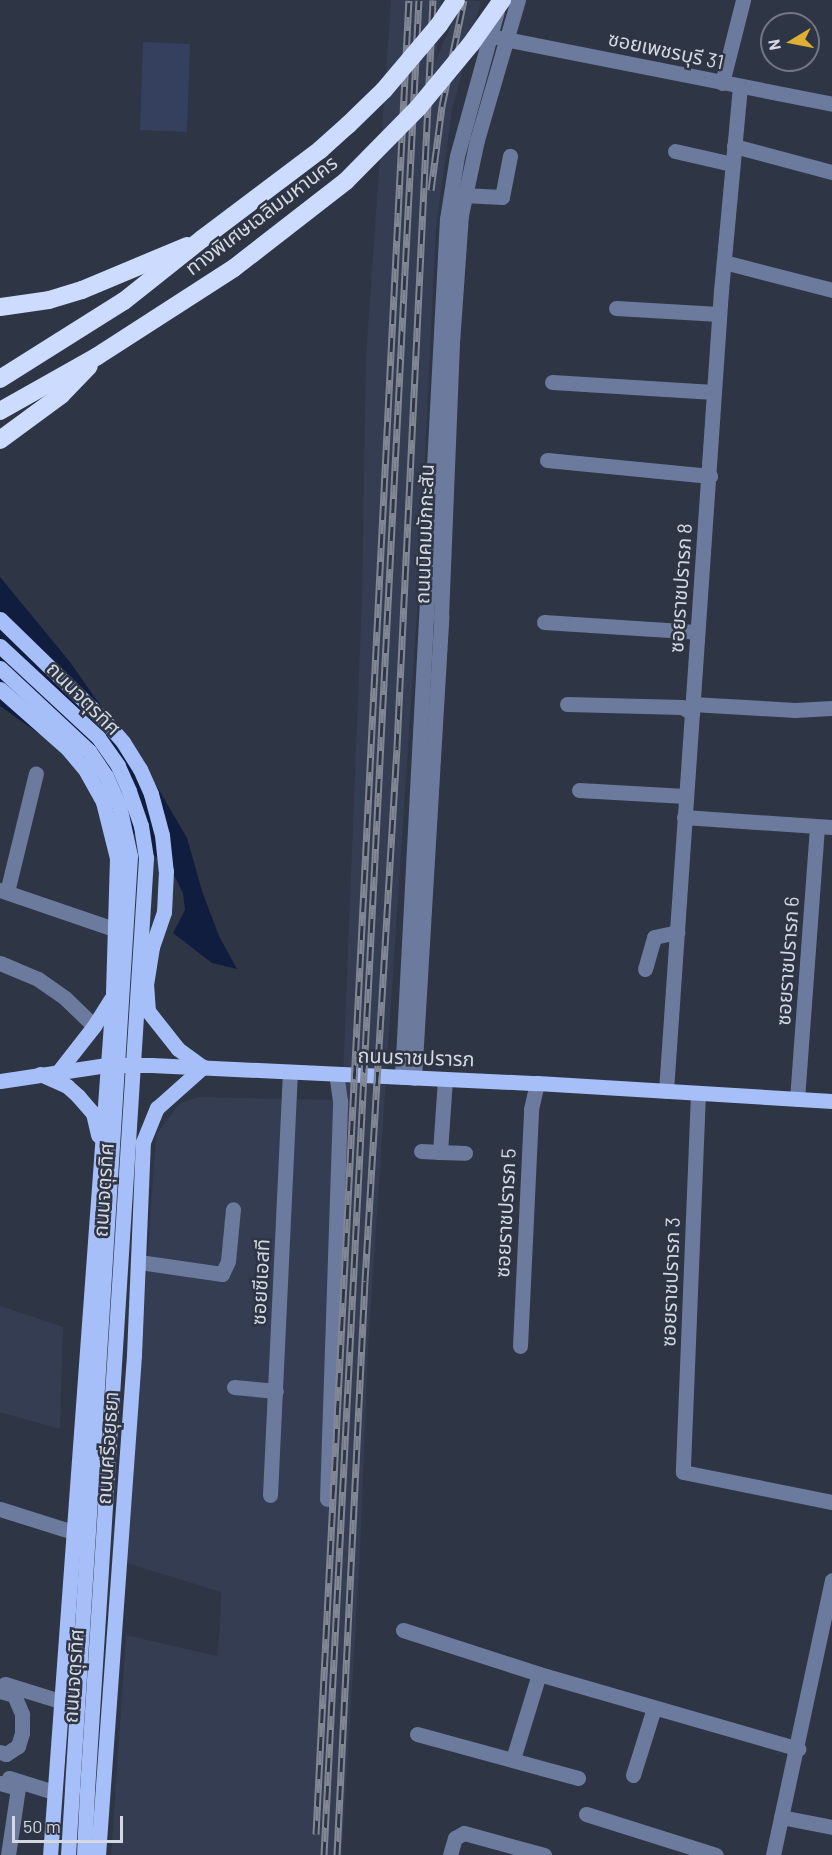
<!DOCTYPE html>
<html>
<head>
<meta charset="utf-8">
<style>
  body { margin:0 }
  #map { position:relative; width:832px; height:1855px; overflow:hidden; background:#2e3544; font-family:Barlow,"Noto Sans Thai",sans-serif }
  div>[style] { position:absolute }
  .built>* { inset:0; background:#343d52 }
  .green>* { inset:0; background:#34405e }
  .water>* { inset:0; background:#111d3f }
  .minor>* { height:15px; margin:-7.5px; padding:0 7.5px; transform-origin:7.5px; border-radius:7.5px; background:#6c7a9d }
  .major>* { height:15px; margin:-7.5px; padding:0 7.5px; transform-origin:7.5px; border-radius:7.5px; background:#a7bff9 }
  .highway>* { height:18px; margin:-9px; padding:0 9px; transform-origin:9px; border-radius:9px; background:#ccdbfe }
  .rail>* { height:7px; margin-top:-3.5px; transform-origin:0; background:repeating-linear-gradient(90deg,#2e3544 0 14px,#828794 0 28px); box-sizing:border-box; border-block:2px solid #828794 }
  .major-bridge>* { height:15px; margin:-7.5px; padding:0 7.5px; transform-origin:7.5px; border-radius:7.5px; background:#a7bff9 }
  .highway-bridge>* { height:18px; margin:-9px; padding:0 9px; transform-origin:9px; border-radius:9px; background:#ccdbfe }
  span { translate:-50% -50%; white-space:nowrap; text-align:center; line-height:1.15; -webkit-text-stroke:5px #2e3544; paint-order:stroke }
  .street-label { font-size:20px; color:#d4d8e2 }
  .north { position:absolute; left:760px; top:12px; width:60px; height:60px; box-sizing:border-box; background:#2e3544; border:2px solid #707683; border-radius:50%; rotate:260deg; font-size:16px; font-weight:700; line-height:24px; text-align:center; color:#d4d8e2 }
  .north::after { content:''; display:block; margin:auto; width:21px; height:27px; background:#dfb034; clip-path:polygon(50% 0,100% 100%,50% 72%,0 100%) }
  .scale { position:absolute; left:12px; top:1816px; width:111px; height:27px; box-sizing:border-box; border:3px solid #d4d8e2; border-top:0; padding-left:8px; font-size:18px; line-height:21px; white-space:nowrap; color:#d4d8e2; -webkit-text-stroke:4px #2e3544; paint-order:stroke }
</style>
</head>
<body>
<div id="map">
  <div class="built">
    <i style="clip-path:polygon(391px 0,441px 0,436px 60px,462px 0,481px 1px,452px 110px,436px 228px,419px 583px,368px 1350px,360px 1556px,342px 1855px,111px 1855px,126px 1635px,217px 1656px,220px 1630px,221px 1592px,127px 1563px,156px 1135px,179px 1104px,197px 1097px,342px 1100px,362px 596px,366px 355px)"></i>
    <i style="clip-path:polygon(0 1306px,63px 1327px,60px 1429px,0 1412px)"></i>
  </div>
  <div class="green">
    <i style="clip-path:polygon(143px 42px,190px 44px,187px 132px,140px 130px)"></i>
  </div>
  <div class="water">
    <i style="clip-path:polygon(0 577px,70px 662px,156px 785px,187px 838px,202px 891px,219px 936px,237px 969px,212px 963px,173px 933px,185px 910px,183px 893px,175px 877px,136px 836px,69px 755px,0 706px)"></i>
  </div>
  <div class="minor">
    <i style="left:500px;top:38px;width:338px;rotate:11.2deg"></i>
    <i style="left:722px;top:83px;width:86px;rotate:-75.8deg"></i>
    <i style="left:734px;top:146px;width:101px;rotate:14.9deg"></i>
    <i style="left:675px;top:151px;width:58px;rotate:12.8deg"></i>
    <i style="left:463px;top:195px;width:39px;rotate:3deg"></i>
    <i style="left:502px;top:197px;width:42px;rotate:-79deg"></i>
    <i style="left:724px;top:262px;width:112px;rotate:14.5deg"></i>
    <i style="left:616px;top:308px;width:103px;rotate:3.3deg"></i>
    <i style="left:552px;top:382px;width:162px;rotate:3.5deg"></i>
    <i style="left:547px;top:460px;width:164px;rotate:5.6deg"></i>
    <i style="left:544px;top:622px;width:153px;rotate:3.7deg"></i>
    <i style="left:567px;top:704px;width:115px;rotate:1.5deg"></i>
    <i style="left:682px;top:707px;width:12px;rotate:31deg"></i>
    <i style="left:692px;top:704px;width:103px;rotate:3.3deg"></i>
    <i style="left:795px;top:710px;width:37px;rotate:-3deg"></i>
    <i style="left:579px;top:790px;width:106px;rotate:3.2deg"></i>
    <i style="left:684px;top:817px;width:148px;rotate:3.9deg"></i>
    <i style="left:0;top:890px;width:120px;rotate:18.9deg"></i>
    <i style="left:7px;top:892px;width:122px;rotate:-76.3deg"></i>
    <i style="left:0;top:963px;width:41px;rotate:22.8deg"></i>
    <i style="left:38px;top:979px;width:33px;rotate:35deg"></i>
    <i style="left:65px;top:998px;width:40px;rotate:44deg"></i>
    <i style="left:645px;top:969px;width:33px;rotate:-74deg"></i>
    <i style="left:654px;top:937px;width:24px;rotate:-12deg"></i>
    <i style="left:402px;top:1077px;width:859px;rotate:-87deg"></i>
    <i style="left:447px;top:219px;width:64px;rotate:-81deg"></i>
    <i style="left:457px;top:156px;width:150px;rotate:-74.6deg"></i>
    <i style="left:414px;top:1078px;width:462px;rotate:-86.6deg"></i>
    <i style="left:441px;top:617px;width:274px;rotate:-87.7deg"></i>
    <i style="left:452px;top:343px;width:128px;rotate:-86deg"></i>
    <i style="left:461px;top:215px;width:77px;rotate:-78deg"></i>
    <i style="left:477px;top:140px;width:146px;rotate:-73.7deg"></i>
    <i style="left:666px;top:1091px;width:802px;rotate:-86.07deg"></i>
    <i style="left:721px;top:291px;width:204px;rotate:-84.7deg"></i>
    <i style="left:698px;top:1093px;width:379px;rotate:92.3deg"></i>
    <i style="left:683px;top:1472px;width:152px;rotate:11.4deg"></i>
    <i style="left:797px;top:1099px;width:273px;rotate:-85.8deg"></i>
    <i style="left:421px;top:1151px;width:19px;rotate:3deg"></i>
    <i style="left:440px;top:1152px;width:73px;rotate:-86.1deg"></i>
    <i style="left:440px;top:1152px;width:25px;rotate:2deg"></i>
    <i style="left:139px;top:1262px;width:84px;rotate:8.2deg"></i>
    <i style="left:222px;top:1274px;width:14px;rotate:-65deg"></i>
    <i style="left:228px;top:1261px;width:52px;rotate:-84.5deg"></i>
    <i style="left:520px;top:1346px;width:237px;rotate:-87.3deg"></i>
    <i style="left:531px;top:1109px;width:27px;rotate:-77deg"></i>
    <i style="left:234px;top:1387px;width:42px;rotate:5.4deg"></i>
    <i style="left:270px;top:1495px;width:423px;rotate:-87.3deg"></i>
    <i style="left:327px;top:1499px;width:398px;rotate:-88.1deg"></i>
    <i style="left:340px;top:1101px;width:27px;rotate:-98deg"></i>
    <i style="left:0;top:1509px;width:77px;rotate:17.5deg"></i>
    <i style="left:403px;top:1630px;width:143px;rotate:17.9deg"></i>
    <i style="left:539px;top:1674px;width:270px;rotate:16.1deg"></i>
    <i style="left:5px;top:1684px;width:58px;rotate:17.2deg"></i>
    <i style="left:0;top:1691px;width:15px;rotate:16deg"></i>
    <i style="left:14px;top:1695px;width:21px;rotate:67deg"></i>
    <i style="left:22px;top:1714px;width:19px;rotate:90deg"></i>
    <i style="left:22px;top:1733px;width:14px;rotate:107deg"></i>
    <i style="left:18px;top:1746px;width:14px;rotate:146deg"></i>
    <i style="left:6px;top:1754px;width:6px;rotate:-162deg"></i>
    <i style="left:417px;top:1734px;width:167px;rotate:15.3deg"></i>
    <i style="left:513px;top:1759px;width:89px;rotate:-73deg"></i>
    <i style="left:633px;top:1775px;width:70px;rotate:-72.6deg"></i>
    <i style="left:9px;top:1778px;width:47px;rotate:17.3deg"></i>
    <i style="left:0;top:1783px;width:19px;rotate:16deg"></i>
    <i style="left:18px;top:1788px;width:68px;rotate:98.5deg"></i>
    <i style="left:586px;top:1814px;width:136px;rotate:17.5deg"></i>
    <i style="left:781px;top:1817px;width:52px;rotate:11.1deg"></i>
    <i style="left:450px;top:1855px;width:18px;rotate:-74deg"></i>
    <i style="left:455px;top:1838px;width:10px;rotate:-29deg"></i>
    <i style="left:464px;top:1833px;width:83px;rotate:15.4deg"></i>
    <i style="left:773px;top:1855px;width:281px;rotate:-77.9deg"></i>
  </div>
  <div class="major">
    <i style="left:0;top:619px;width:145px;rotate:44.2deg"></i>
    <i style="left:104px;top:720px;width:29px;rotate:49deg"></i>
    <i style="left:123px;top:742px;width:32px;rotate:58deg"></i>
    <i style="left:140px;top:769px;width:27px;rotate:66deg"></i>
    <i style="left:151px;top:794px;width:42px;rotate:75deg"></i>
    <i style="left:162px;top:835px;width:36px;rotate:84deg"></i>
    <i style="left:166px;top:871px;width:41px;rotate:92.8deg"></i>
    <i style="left:164px;top:912px;width:37px;rotate:109deg"></i>
    <i style="left:152px;top:947px;width:36px;rotate:99deg"></i>
    <i style="left:146px;top:983px;width:28px;rotate:86deg"></i>
    <i style="left:148px;top:1011px;width:48px;rotate:51.7deg"></i>
    <i style="left:178px;top:1049px;width:31px;rotate:36deg"></i>
    <i style="left:0;top:689px;width:89px;rotate:41.4deg"></i>
    <i style="left:67px;top:748px;width:30px;rotate:50deg"></i>
    <i style="left:86px;top:771px;width:35px;rotate:61deg"></i>
    <i style="left:103px;top:802px;width:58px;rotate:76deg"></i>
    <i style="left:117px;top:858px;width:138px;rotate:91.7deg"></i>
    <i style="left:113px;top:996px;width:861px;rotate:94.19deg"></i>
    <i style="left:58px;top:1072px;width:58px;rotate:-52deg"></i>
    <i style="left:94px;top:1026px;width:32px;rotate:-58deg"></i>
    <i style="left:40px;top:1074px;width:30px;rotate:24deg"></i>
    <i style="left:67px;top:1086px;width:15px;rotate:42deg"></i>
    <i style="left:78px;top:1096px;width:23px;rotate:49deg"></i>
    <i style="left:93px;top:1113px;width:23px;rotate:77deg"></i>
    <i style="left:0;top:1081px;width:108px;rotate:-8.5deg"></i>
    <i style="left:107px;top:1065px;width:44px"></i>
    <i style="left:151px;top:1065px;width:386px;rotate:2.7deg"></i>
    <i style="left:537px;top:1083px;width:296px;rotate:3.5deg"></i>
    <i style="left:68px;top:1855px;width:66px;rotate:-86.5deg"></i>
    <i style="left:84px;top:1855px;width:64px;rotate:-87.3deg"></i>
    <i style="left:98px;top:1855px;width:501px;rotate:-85.88deg"></i>
    <i style="left:134px;top:1355px;width:213px;rotate:-87.6deg"></i>
    <i style="left:143px;top:1142px;width:37px;rotate:-68deg"></i>
    <i style="left:157px;top:1108px;width:62px;rotate:-41.7deg"></i>
  </div>
  <div class="highway">
    <i style="left:0;top:307px;width:49px;rotate:-8.1deg"></i>
    <i style="left:49px;top:300px;width:34px;rotate:-17deg"></i>
    <i style="left:82px;top:290px;width:114px;rotate:-22.7deg"></i>
    <i style="left:0;top:379px;width:146px;rotate:-32.2deg"></i>
    <i style="left:124px;top:301px;width:100px;rotate:-38.5deg"></i>
    <i style="left:0;top:411px;width:110px;rotate:-29.4deg"></i>
    <i style="left:96px;top:357px;width:164px;rotate:-32.8deg"></i>
    <i style="left:234px;top:268px;width:142px;rotate:-37.8deg"></i>
    <i style="left:0;top:440px;width:76px;rotate:-36.4deg"></i>
    <i style="left:61px;top:395px;width:40px;rotate:-46deg"></i>
  </div>
  <div class="rail">
    <i style="left:431px;top:190px;width:85px;rotate:-82.5deg"></i>
    <i style="left:442px;top:106px;width:108px;rotate:-78.3deg"></i>
    <i style="left:316px;top:1834px;width:1836px;rotate:-87.1deg"></i>
    <i style="left:324px;top:1855px;width:1857px;rotate:-87.07deg"></i>
    <i style="left:337px;top:1855px;width:575px;rotate:-87.21deg"></i>
    <i style="left:365px;top:1281px;width:535px;rotate:-86.57deg"></i>
    <i style="left:397px;top:747px;width:748px;rotate:-87.24deg"></i>
  </div>
  <div class="major-bridge">
    <i style="left:0;top:646px;width:134px;rotate:42.9deg"></i>
    <i style="left:98px;top:737px;width:35px;rotate:55deg"></i>
    <i style="left:118px;top:766px;width:27px;rotate:66deg"></i>
    <i style="left:129px;top:791px;width:37px;rotate:71deg"></i>
    <i style="left:141px;top:826px;width:32px;rotate:81deg"></i>
    <i style="left:146px;top:858px;width:935px;rotate:93.62deg"></i>
    <i style="left:0;top:668px;width:122px;rotate:43deg"></i>
    <i style="left:89px;top:751px;width:30px;rotate:56deg"></i>
    <i style="left:106px;top:776px;width:32px;rotate:66deg"></i>
    <i style="left:119px;top:805px;width:52px;rotate:77.8deg"></i>
    <i style="left:130px;top:856px;width:935px;rotate:93.56deg"></i>
  </div>
  <div class="highway-bridge">
    <i style="left:346px;top:181px;width:103px;rotate:-45.4deg"></i>
    <i style="left:418px;top:108px;width:83px;rotate:-50.4deg"></i>
    <i style="left:471px;top:44px;width:54px;rotate:-54.8deg"></i>
    <i style="left:202px;top:239px;width:148px;rotate:-37deg"></i>
    <i style="left:320px;top:150px;width:38px;rotate:-42deg"></i>
    <i style="left:348px;top:125px;width:50px;rotate:-44.2deg"></i>
    <i style="left:384px;top:90px;width:85px;rotate:-49.8deg"></i>
    <i style="left:439px;top:25px;width:30px;rotate:-56deg"></i>
  </div>
  <div class="street-label">
    <span style="left:666px;top:50px;rotate:12deg">ซอยเพชรบุรี 31</span>
    <span style="left:261px;top:215px;rotate:-37deg">ทางพิเศษเฉลิมมหานคร</span>
    <span style="left:424px;top:534px;rotate:-88deg">ถนนนิคมมักกะสัน</span>
    <span style="left:680px;top:588px;rotate:-86deg">ซอยราชปรารภ 8</span>
    <span style="left:84px;top:698px;rotate:45deg">ถนนจตุรทิศ</span>
    <span style="left:787px;top:961px;rotate:-86deg">ซอยราชปรารภ 6</span>
    <span style="left:416px;top:1057px;rotate:2deg">ถนนราชปรารภ</span>
    <span style="left:103px;top:1190px;rotate:-86deg">ถนนจตุรทิศ</span>
    <span style="left:505px;top:1213px;rotate:-87deg">ซอยราชปรารภ 5</span>
    <span style="left:260px;top:1282px;rotate:-87deg">ซอยซีเอสที</span>
    <span style="left:670px;top:1282px;rotate:-88deg">ซอยราชปรารภ 3</span>
    <span style="left:107px;top:1448px;rotate:-86deg">ถนนศรีอยุธยา</span>
    <span style="left:73px;top:1676px;rotate:-86deg">ถนนจตุรทิศ</span>
  </div>
  <div class="north">N</div>
  <div class="scale">50 m</div>
</div>
</body>
</html>
